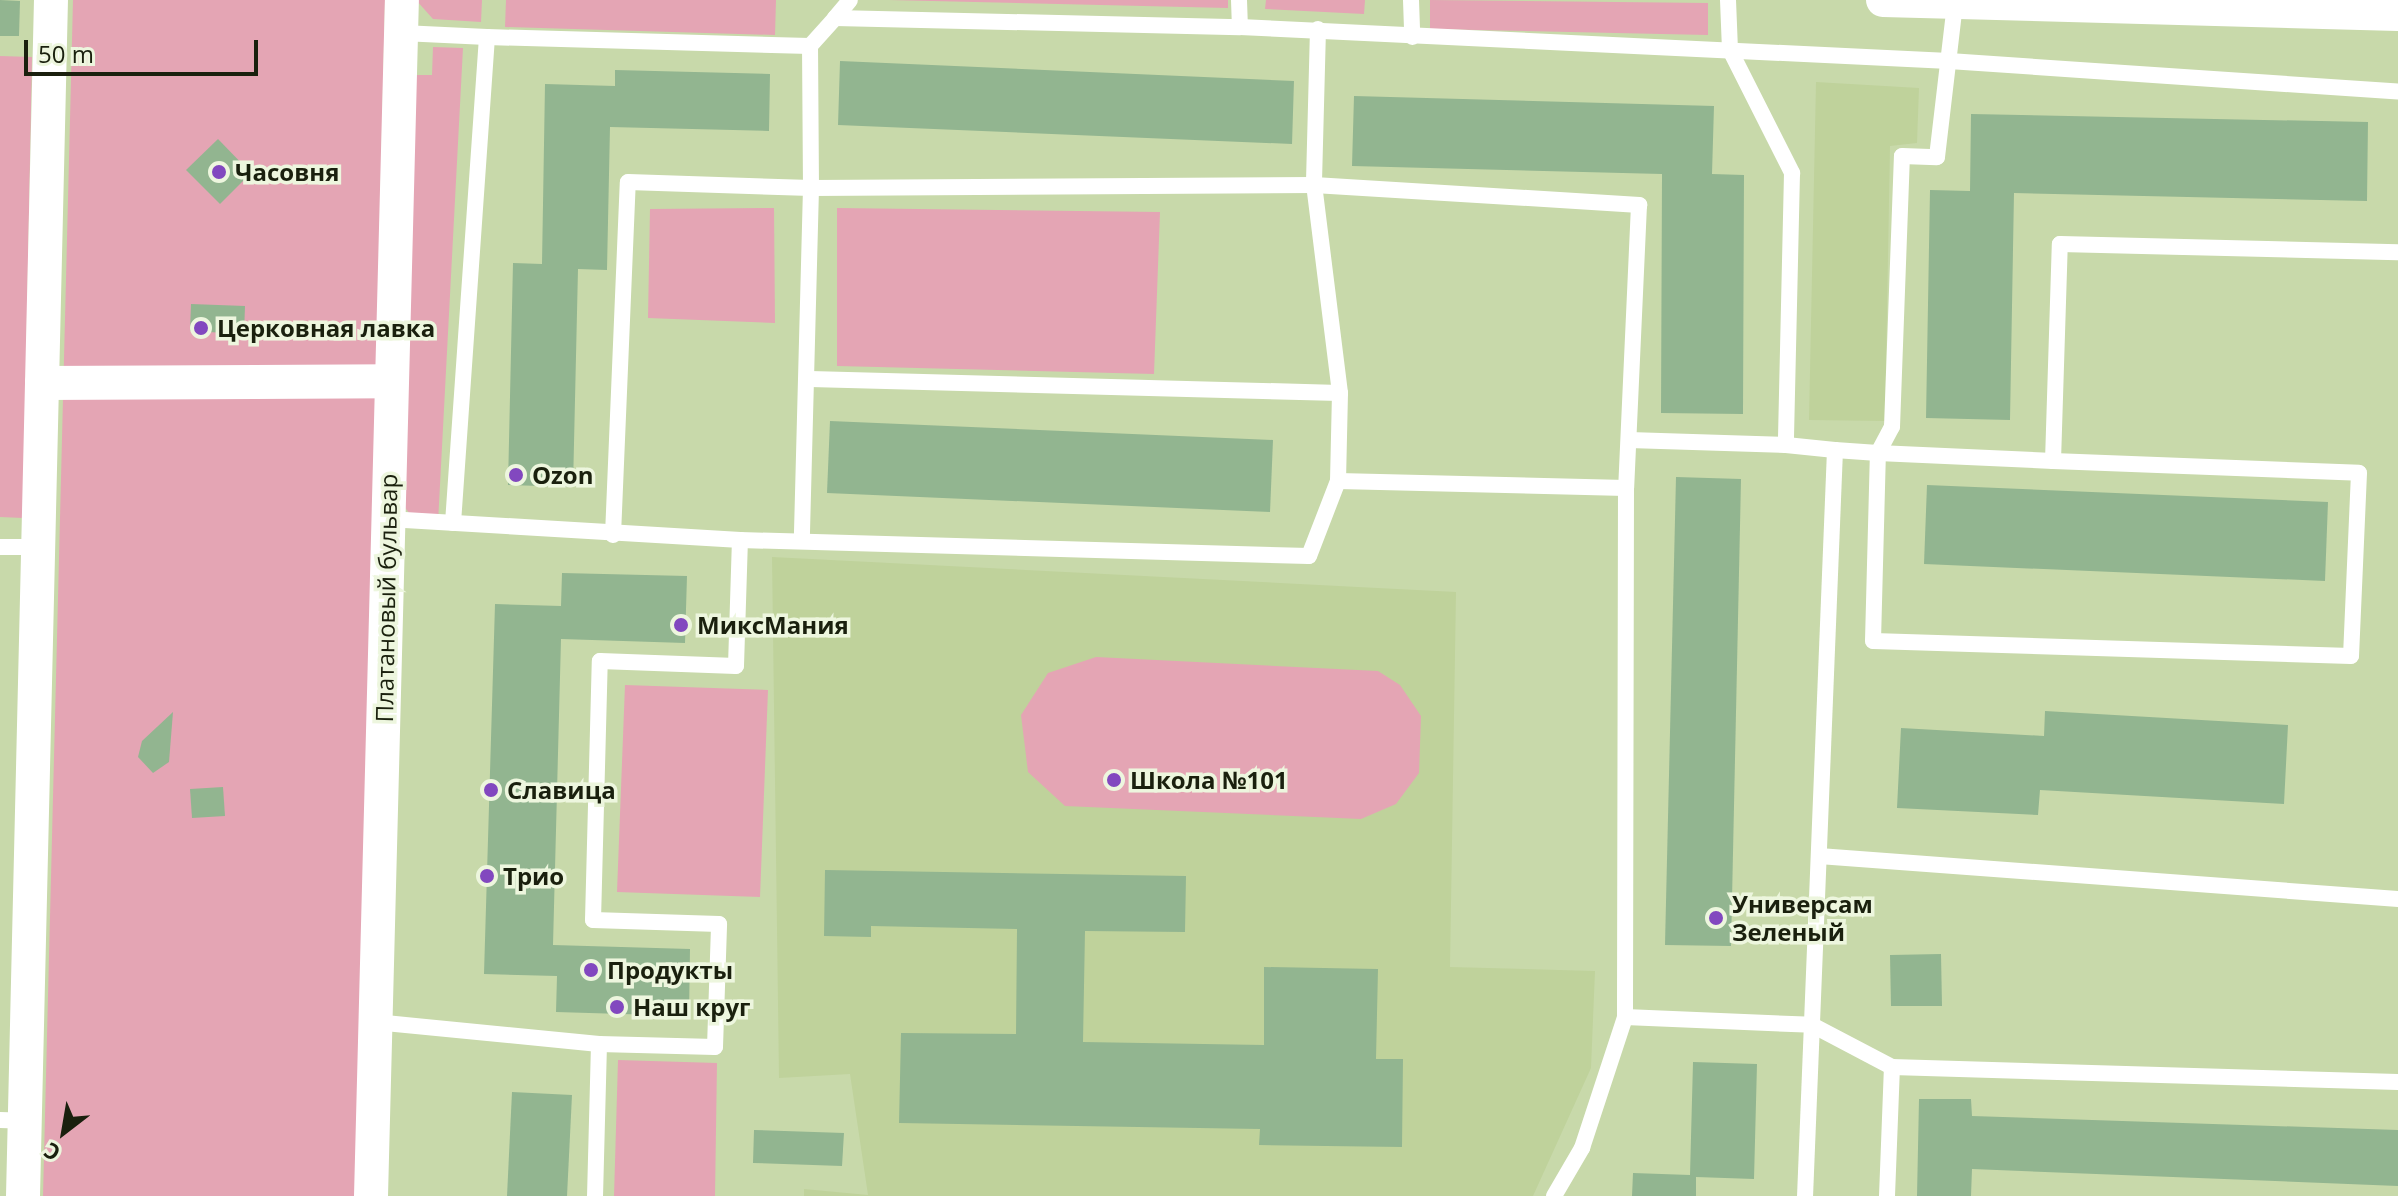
<!DOCTYPE html>
<html>
<head>
<meta charset="utf-8">
<style>
  body { margin:0 }
  #map { position:relative; width:2398px; height:1196px; overflow:hidden; background:#c8d9aa; font-family:"Open Sans",sans-serif }
  div>[style] { position:absolute }
  .built>* { inset:0; background:#bfd29b }
  .green>* { inset:0; background:#e4a5b4 }
  .building>* { inset:0; background:#92b590 }
  .service>* { height:16px; margin:-8px; padding:0 8px; transform-origin:8px; border-radius:8px; background:#fff }
  .minor>* { height:34px; margin:-17px; padding:0 17px; transform-origin:17px; border-radius:17px; background:#fff }
  .dots>* { width:22px; height:22px; translate:-50% -50%; box-sizing:border-box; border:4px solid #edf6de; border-radius:50% }
  span { translate:-50% -50%; white-space:nowrap; text-align:center; line-height:1.15; -webkit-text-stroke:7px #edf6de; paint-order:stroke }
  .poi-label { font-size:24px; color:#1a200e; font-weight:700 }
  .left { translate:0 -50%; text-align:left }
  .street-label { font-size:24px; color:#1a200e }
  .north { position:absolute; left:24px; top:1092px; width:80px; height:80px; -webkit-text-stroke:6px #edf6de; paint-order:stroke; rotate:211deg; font-size:22px; font-weight:700; line-height:32px; text-align:center; color:#1a200e }
  .north::after { content:''; display:block; margin:auto; width:28px; height:36px; background:#1a200e; clip-path:polygon(50% 0,100% 100%,50% 72%,0 100%) }
  .scale { position:absolute; left:24px; top:40px; width:234px; height:36px; box-sizing:border-box; border:4px solid #1a200e; border-top:0; padding-left:10px; font-size:24px; line-height:28px; white-space:nowrap; color:#1a200e; -webkit-text-stroke:6px #edf6de; paint-order:stroke }
</style>
</head>
<body>
<div id="map">
  <div class="built">
    <i style="clip-path:polygon(1816px 82px,1919px 88px,1917px 143px,1890px 146px,1885px 421px,1809px 420px)"></i>
    <i style="clip-path:polygon(772px 557px,1456px 592px,1450px 967px,1595px 971px,1591px 1068px,1533px 1196px,804px 1196px,804px 1189px,868px 1195px,850px 1074px,779px 1078px)"></i>
  </div>
  <div class="green">
    <i style="clip-path:polygon(73px 0,385px 0,357px 1196px,43px 1196px)"></i>
    <i style="clip-path:polygon(416px 0,482px 0,481px 22px,433px 19px)"></i>
    <i style="clip-path:polygon(506px 0,776px 0,775px 35px,505px 27px)"></i>
    <i style="clip-path:polygon(889px 0,1228px 0,1228px 8px)"></i>
    <i style="clip-path:polygon(1266px 0,1365px 0,1364px 14px,1265px 9px)"></i>
    <i style="clip-path:polygon(1430px 0,1708px 3px,1708px 35px,1430px 29px)"></i>
    <i style="clip-path:polygon(433px 47px,463px 48px,438px 523px,415px 520px,402px 504px,415px 75px,432px 75px)"></i>
    <i style="clip-path:polygon(0 56px,32px 57px,23px 518px,0 517px)"></i>
    <i style="clip-path:polygon(774px 208px,775px 323px,648px 318px,650px 209px)"></i>
    <i style="clip-path:polygon(837px 208px,1160px 212px,1154px 374px,837px 366px)"></i>
    <i style="clip-path:polygon(1096px 657px,1378px 671px,1400px 685px,1421px 716px,1419px 773px,1396px 804px,1361px 819px,1065px 806px,1028px 772px,1021px 715px,1048px 673px)"></i>
    <i style="clip-path:polygon(625px 685px,768px 690px,760px 897px,617px 892px)"></i>
    <i style="clip-path:polygon(618px 1060px,717px 1063px,715px 1196px,614px 1196px)"></i>
  </div>
  <div class="building">
    <i style="clip-path:polygon(0 0,20px 1px,19px 36px,0 36px)"></i>
    <i style="clip-path:polygon(840px 61px,1294px 81px,1292px 144px,838px 125px)"></i>
    <i style="clip-path:polygon(615px 70px,770px 74px,769px 131px,610px 127px,607px 270px,578px 269px,573px 487px,508px 485px,513px 263px,542px 264px,545px 84px,615px 86px)"></i>
    <i style="clip-path:polygon(1354px 96px,1714px 106px,1712px 174px,1744px 175px,1743px 414px,1661px 413px,1662px 174px,1352px 166px)"></i>
    <i style="clip-path:polygon(1971px 114px,2368px 122px,2367px 201px,2014px 193px,2010px 420px,1926px 418px,1930px 190px,1970px 191px)"></i>
    <i style="clip-path:polygon(218px 139px,251px 173px,220px 204px,186px 170px)"></i>
    <i style="clip-path:polygon(191px 304px,245px 306px,244px 334px,190px 331px)"></i>
    <i style="clip-path:polygon(830px 421px,1273px 440px,1270px 512px,827px 493px)"></i>
    <i style="clip-path:polygon(1676px 477px,1741px 479px,1731px 946px,1665px 945px)"></i>
    <i style="clip-path:polygon(1927px 485px,2328px 502px,2325px 581px,1924px 564px)"></i>
    <i style="clip-path:polygon(562px 573px,687px 576px,685px 643px,561px 639px,553px 945px,690px 949px,689px 1016px,556px 1012px,557px 976px,484px 974px,495px 604px,561px 606px)"></i>
    <i style="clip-path:polygon(2045px 711px,2288px 725px,2284px 804px,2040px 790px,2038px 815px,1897px 808px,1901px 728px,2044px 736px)"></i>
    <i style="clip-path:polygon(173px 712px,169px 762px,153px 773px,138px 757px,142px 741px)"></i>
    <i style="clip-path:polygon(223px 787px,225px 816px,192px 818px,190px 789px)"></i>
    <i style="clip-path:polygon(825px 870px,1186px 876px,1185px 932px,1085px 931px,1083px 1042px,1264px 1045px,1264px 967px,1378px 969px,1376px 1059px,1403px 1059px,1402px 1147px,1259px 1145px,1260px 1129px,899px 1123px,901px 1033px,1016px 1034px,1017px 929px,871px 926px,871px 937px,824px 936px)"></i>
    <i style="clip-path:polygon(1941px 954px,1942px 1006px,1891px 1006px,1890px 955px)"></i>
    <i style="clip-path:polygon(1693px 1062px,1757px 1064px,1754px 1179px,1696px 1177px,1696px 1196px,1632px 1196px,1633px 1173px,1690px 1175px)"></i>
    <i style="clip-path:polygon(512px 1092px,572px 1095px,567px 1196px,507px 1196px)"></i>
    <i style="clip-path:polygon(1919px 1099px,1971px 1099px,1972px 1116px,2398px 1130px,2398px 1186px,1972px 1169px,1971px 1196px,1917px 1196px)"></i>
    <i style="clip-path:polygon(754px 1130px,844px 1133px,842px 1166px,753px 1163px)"></i>
  </div>
  <div class="service">
    <i style="left:1239px;top:0;width:27px;rotate:88deg"></i>
    <i style="left:1411px;top:0;width:37px;rotate:88deg"></i>
    <i style="left:1728px;top:0;width:50px;rotate:87.7deg"></i>
    <i style="left:1730px;top:50px;width:138px;rotate:63.2deg"></i>
    <i style="left:1792px;top:173px;width:272px;rotate:91.3deg"></i>
    <i style="left:1786px;top:445px;width:49px;rotate:5.8deg"></i>
    <i style="left:1835px;top:450px;width:747px;rotate:92.3deg"></i>
    <i style="left:835px;top:18px;width:23px;rotate:-50deg"></i>
    <i style="left:1318px;top:29px;width:156px;rotate:91.5deg"></i>
    <i style="left:1314px;top:185px;width:326px;rotate:3.5deg"></i>
    <i style="left:1639px;top:205px;width:283px;rotate:92.6deg"></i>
    <i style="left:1626px;top:488px;width:529px;rotate:90.11deg"></i>
    <i style="left:402px;top:33px;width:85px;rotate:2.7deg"></i>
    <i style="left:810px;top:379px;width:530px;rotate:1.51deg"></i>
    <i style="left:1629px;top:440px;width:157px;rotate:1.8deg"></i>
    <i style="left:1835px;top:450px;width:43px;rotate:4deg"></i>
    <i style="left:1878px;top:453px;width:175px;rotate:2.6deg"></i>
    <i style="left:2053px;top:461px;width:306px;rotate:2.2deg"></i>
    <i style="left:2359px;top:473px;width:183px;rotate:92.5deg"></i>
    <i style="left:2351px;top:656px;width:478px;rotate:-178.2deg"></i>
    <i style="left:1873px;top:641px;width:188px;rotate:-88.5deg"></i>
    <i style="left:1878px;top:453px;width:30px;rotate:-62deg"></i>
    <i style="left:1892px;top:427px;width:271px;rotate:-87.9deg"></i>
    <i style="left:1902px;top:156px;width:35px;rotate:2deg"></i>
    <i style="left:1937px;top:157px;width:155px;rotate:-83.3deg"></i>
    <i style="left:2053px;top:461px;width:217px;rotate:-88.2deg"></i>
    <i style="left:2060px;top:244px;width:338px;rotate:1.4deg"></i>
    <i style="left:1338px;top:481px;width:288px;rotate:1.4deg"></i>
    <i style="left:388px;top:519px;width:353px;rotate:3.4deg"></i>
    <i style="left:740px;top:540px;width:569px;rotate:1.61deg"></i>
    <i style="left:1309px;top:556px;width:80px;rotate:-68.9deg"></i>
    <i style="left:1338px;top:481px;width:88px;rotate:-88.7deg"></i>
    <i style="left:1340px;top:393px;width:210px;rotate:-97.1deg"></i>
    <i style="left:1314px;top:185px;width:503px;rotate:179.66deg"></i>
    <i style="left:811px;top:188px;width:351px;rotate:91.5deg"></i>
    <i style="left:453px;top:523px;width:487px;rotate:-86deg"></i>
    <i style="left:487px;top:37px;width:323px;rotate:1.6deg"></i>
    <i style="left:810px;top:46px;width:38px;rotate:-48deg"></i>
    <i style="left:835px;top:18px;width:405px;rotate:1.3deg"></i>
    <i style="left:1240px;top:27px;width:710px;rotate:2.75deg"></i>
    <i style="left:1949px;top:61px;width:450px;rotate:3.9deg"></i>
    <i style="left:613px;top:535px;width:353px;rotate:-87.6deg"></i>
    <i style="left:628px;top:182px;width:183px;rotate:1.9deg"></i>
    <i style="left:811px;top:188px;width:142px;rotate:-90.4deg"></i>
    <i style="left:0;top:547px;width:38px"></i>
    <i style="left:1819px;top:856px;width:581px;rotate:4.25deg"></i>
    <i style="left:375px;top:1022px;width:225px;rotate:5.6deg"></i>
    <i style="left:599px;top:1044px;width:152px;rotate:91.5deg"></i>
    <i style="left:599px;top:1044px;width:116px;rotate:1.5deg"></i>
    <i style="left:715px;top:1047px;width:123px;rotate:-88.1deg"></i>
    <i style="left:719px;top:924px;width:126px;rotate:-178.2deg"></i>
    <i style="left:593px;top:920px;width:259px;rotate:-88.5deg"></i>
    <i style="left:600px;top:661px;width:136px;rotate:2.1deg"></i>
    <i style="left:736px;top:666px;width:126px;rotate:-88.2deg"></i>
    <i style="left:0;top:1120px;width:24px;rotate:2deg"></i>
    <i style="left:1554px;top:1196px;width:56px;rotate:-59.7deg"></i>
    <i style="left:1582px;top:1148px;width:138px;rotate:-71.8deg"></i>
    <i style="left:1625px;top:1017px;width:187px;rotate:2.4deg"></i>
    <i style="left:1812px;top:1025px;width:90px;rotate:27.7deg"></i>
    <i style="left:1892px;top:1067px;width:506px;rotate:1.7deg"></i>
    <i style="left:1887px;top:1196px;width:129px;rotate:-87.8deg"></i>
  </div>
  <div class="minor">
    <i style="left:1883px;top:0;width:515px;rotate:1.56deg"></i>
    <i style="left:42px;top:383px;width:349px;rotate:-0.3deg"></i>
    <i style="left:23px;top:1196px;width:1196px;rotate:-88.66deg"></i>
    <i style="left:371px;top:1196px;width:1196px;rotate:-88.52deg"></i>
  </div>
  <div class="dots">
    <i style="left:219px;top:172px;background:#8248bf"></i>
    <i style="left:201px;top:328px;background:#8248bf"></i>
    <i style="left:516px;top:475px;background:#8248bf"></i>
    <i style="left:681px;top:625px;background:#8248bf"></i>
    <i style="left:1114px;top:780px;background:#8248bf"></i>
    <i style="left:491px;top:790px;background:#8248bf"></i>
    <i style="left:487px;top:876px;background:#8248bf"></i>
    <i style="left:1716px;top:918px;background:#8248bf"></i>
    <i style="left:591px;top:970px;background:#8248bf"></i>
    <i style="left:617px;top:1007px;background:#8248bf"></i>
  </div>
  <div class="poi-label">
    <span class="left" style="left:235px;top:172px">Часовня</span>
    <span class="left" style="left:217px;top:328px">Церковная лавка</span>
    <span class="left" style="left:532px;top:475px">Ozon</span>
    <span class="left" style="left:697px;top:625px">МиксМания</span>
    <span class="left" style="left:1130px;top:780px">Школа №101</span>
    <span class="left" style="left:507px;top:790px">Славица</span>
    <span class="left" style="left:503px;top:876px">Трио</span>
    <span class="left" style="left:1732px;top:918px">Универсам<br>Зеленый</span>
    <span class="left" style="left:607px;top:970px">Продукты</span>
    <span class="left" style="left:633px;top:1007px">Наш круг</span>
  </div>
  <div class="street-label">
    <span style="left:386px;top:598px;rotate:-89deg">Платановый бульвар</span>
  </div>
  <div class="north">С</div>
  <div class="scale">50 m</div>
</div>
</body>
</html>
